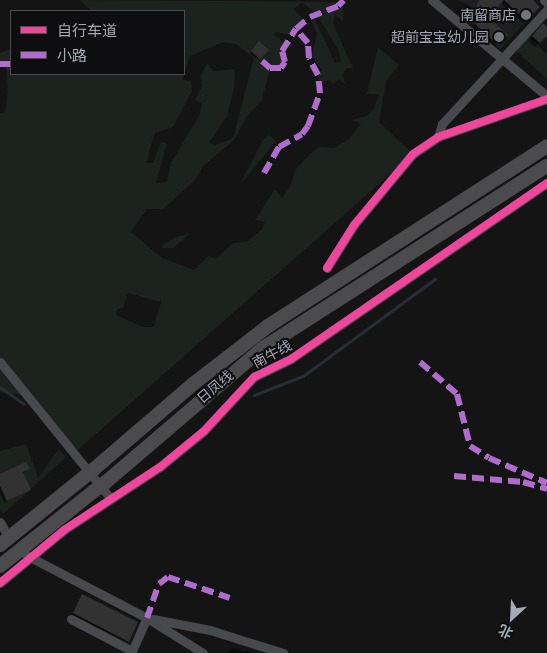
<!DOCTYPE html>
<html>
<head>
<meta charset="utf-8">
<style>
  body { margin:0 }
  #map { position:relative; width:547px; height:653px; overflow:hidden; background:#141414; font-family:Manrope,"Noto Sans SC",sans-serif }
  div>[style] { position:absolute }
  .built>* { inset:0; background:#1e1e20 }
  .green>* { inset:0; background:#1c231e }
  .shadow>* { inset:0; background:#0007 }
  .stream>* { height:2.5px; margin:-1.25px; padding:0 1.25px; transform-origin:1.25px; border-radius:1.25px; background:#272e36 }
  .building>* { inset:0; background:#323233 }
  .minor>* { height:9px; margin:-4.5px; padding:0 4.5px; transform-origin:4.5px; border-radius:4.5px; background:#48494d }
  .highway>* { height:14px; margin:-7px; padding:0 7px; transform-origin:7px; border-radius:7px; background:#4b4b4e }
  .highway-bridge>* { height:14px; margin:-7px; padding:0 7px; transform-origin:7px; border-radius:7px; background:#4b4b4e }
  .quiet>* { height:6px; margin-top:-3px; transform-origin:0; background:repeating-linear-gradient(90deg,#b06ccc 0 12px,transparent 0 18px) }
  .cycleway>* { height:8px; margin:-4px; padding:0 4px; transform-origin:4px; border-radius:4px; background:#ed469a }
  .dots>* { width:14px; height:14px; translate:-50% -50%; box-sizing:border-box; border:2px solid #0e0e10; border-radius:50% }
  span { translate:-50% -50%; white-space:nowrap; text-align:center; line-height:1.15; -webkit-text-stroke:4px #0e0e10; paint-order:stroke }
  .poi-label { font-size:14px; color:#a5a9b6 }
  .right { translate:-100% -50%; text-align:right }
  .street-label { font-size:14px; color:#a5a9b6 }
  .legend { position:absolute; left:10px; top:10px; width:175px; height:65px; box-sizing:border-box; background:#0e0e10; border:1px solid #4a4c52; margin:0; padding:6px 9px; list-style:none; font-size:15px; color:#a5a9b6 }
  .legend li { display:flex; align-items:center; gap:10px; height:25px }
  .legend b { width:25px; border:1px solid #4a4c52 }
  .north { position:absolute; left:487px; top:593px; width:50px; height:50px; -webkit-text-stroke:4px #0e0e10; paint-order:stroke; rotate:205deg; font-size:14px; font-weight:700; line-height:20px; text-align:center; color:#a5a9b6 }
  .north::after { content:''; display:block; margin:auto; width:18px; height:22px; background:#a5a9b6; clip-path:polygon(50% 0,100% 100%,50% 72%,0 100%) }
</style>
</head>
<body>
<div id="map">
  <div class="built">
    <i style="clip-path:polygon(458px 0,503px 0,526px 21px,500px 50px,471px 24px,481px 12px)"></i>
  </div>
  <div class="green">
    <i style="clip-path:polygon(evenodd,80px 0,343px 2px,343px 22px,335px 14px,333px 24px,353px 68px,346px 68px,343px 75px,345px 84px,339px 79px,333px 84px,329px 80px,319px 85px,318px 75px,322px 70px,312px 56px,317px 34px,310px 17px,313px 15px,335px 63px,341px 62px,338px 49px,316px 14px,302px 2px,294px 9px,305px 21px,291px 35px,275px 32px,274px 35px,287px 45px,282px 51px,285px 62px,281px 68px,270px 68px,262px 100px,247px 116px,234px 140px,203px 166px,195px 180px,170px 203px,163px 209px,147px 209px,131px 232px,162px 258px,194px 270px,208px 256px,216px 259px,233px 243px,247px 242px,262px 229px,265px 222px,255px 220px,275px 189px,282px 198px,290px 187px,295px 170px,310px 154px,319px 147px,334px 148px,349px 139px,361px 123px,351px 120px,367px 116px,374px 109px,379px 94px,367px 94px,378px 47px,399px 65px,386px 81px,379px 122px,413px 154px,72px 455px,25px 395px,0 392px,0 114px,5px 112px,8px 91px,6px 64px,0 64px,0 53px,11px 48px,11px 74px,184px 74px,184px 11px,91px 11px,80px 0,223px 42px,236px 44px,254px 58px,234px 135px,229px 140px,215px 145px,209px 143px,227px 116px,234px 88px,235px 69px,213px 71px,207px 63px,201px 76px,202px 86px,195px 100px,202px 104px,200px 114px,171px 163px,167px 182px,156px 183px,167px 143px,161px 142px,153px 163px,147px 163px,150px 148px,155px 133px,173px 127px,192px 91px,191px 81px,182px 80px,190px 56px,223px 42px,80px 0,128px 293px,161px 302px,154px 327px,143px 327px,116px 315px,117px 309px,123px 308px,128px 293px)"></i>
    <i style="clip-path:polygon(526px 34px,547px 55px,547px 79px,513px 48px)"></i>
    <i style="clip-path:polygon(269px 135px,276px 141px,239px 186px,263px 140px)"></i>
    <i style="clip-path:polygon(191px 233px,173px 248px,162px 248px,164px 244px,176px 237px)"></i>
    <i style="clip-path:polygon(26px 444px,38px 478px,59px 449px,66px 457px,3px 514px,0 509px,0 451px)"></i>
  </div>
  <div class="shadow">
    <i style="clip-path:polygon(479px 0,530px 0,538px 7px,523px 23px,500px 2px,486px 17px,506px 35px,495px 47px,472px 26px,482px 16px,473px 12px)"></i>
    <i style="clip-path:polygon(543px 25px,547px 34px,535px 47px,528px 41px)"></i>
    <i style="clip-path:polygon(259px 43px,267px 50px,258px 60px,250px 53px)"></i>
    <i style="clip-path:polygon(28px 469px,22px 474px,29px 490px,4px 503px,0 494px,0 475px)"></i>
    <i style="clip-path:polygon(81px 598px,137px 623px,128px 642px,72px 615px)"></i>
    <i style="clip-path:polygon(233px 647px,244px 653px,228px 653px)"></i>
    <i style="clip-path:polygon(246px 650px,252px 653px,244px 653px)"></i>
  </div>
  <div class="stream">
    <i style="left:0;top:387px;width:29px;rotate:35deg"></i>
    <i style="left:254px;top:395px;width:53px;rotate:-21.2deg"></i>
    <i style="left:303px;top:376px;width:164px;rotate:-36.3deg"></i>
  </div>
  <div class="building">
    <i style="clip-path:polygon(479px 0,533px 0,540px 7px,526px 21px,504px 0,488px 17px,508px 35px,498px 45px,474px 23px,483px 13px,475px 9px)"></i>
    <i style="clip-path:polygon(543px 23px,547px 27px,547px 36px,540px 43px,532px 36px)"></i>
    <i style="clip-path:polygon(259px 41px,269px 50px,260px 59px,251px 51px)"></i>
    <i style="clip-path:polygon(26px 462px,30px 469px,23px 472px,31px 490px,7px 501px,0 486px,0 474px)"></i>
    <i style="clip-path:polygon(82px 594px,138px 622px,129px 642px,73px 613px)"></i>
  </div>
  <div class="minor">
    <i style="left:432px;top:0;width:150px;rotate:39.9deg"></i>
    <i style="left:544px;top:0;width:4px;rotate:45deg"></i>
    <i style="left:438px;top:137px;width:14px;rotate:-73deg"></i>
    <i style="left:442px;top:124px;width:155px;rotate:-47.4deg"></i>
    <i style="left:327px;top:268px;width:51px;rotate:-57.9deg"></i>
    <i style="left:354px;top:225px;width:92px;rotate:-50.3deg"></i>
    <i style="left:413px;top:154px;width:30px;rotate:-34deg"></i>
    <i style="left:438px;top:137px;width:115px;rotate:-19.2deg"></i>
    <i style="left:0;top:362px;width:175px;rotate:51deg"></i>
    <i style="left:0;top:522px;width:18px;rotate:61deg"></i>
    <i style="left:26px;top:555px;width:136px;rotate:27.5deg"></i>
    <i style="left:147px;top:618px;width:66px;rotate:32deg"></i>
    <i style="left:0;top:583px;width:83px;rotate:-39.6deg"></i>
    <i style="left:64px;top:530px;width:115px;rotate:-33.3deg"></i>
    <i style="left:160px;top:467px;width:57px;rotate:-39.3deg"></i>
    <i style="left:204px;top:431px;width:74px;rotate:-47.2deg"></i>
    <i style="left:254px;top:377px;width:41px;rotate:-25.9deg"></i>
    <i style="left:291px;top:359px;width:311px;rotate:-34.5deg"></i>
    <i style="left:71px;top:619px;width:69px;rotate:27.7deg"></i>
    <i style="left:132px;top:651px;width:36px;rotate:-66deg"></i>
    <i style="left:153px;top:619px;width:58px;rotate:10.9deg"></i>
    <i style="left:210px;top:630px;width:77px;rotate:17.5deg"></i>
  </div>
  <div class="highway">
    <i style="left:94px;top:469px;width:130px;rotate:-40.6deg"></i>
    <i style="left:193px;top:384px;width:95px;rotate:-37.7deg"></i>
    <i style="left:268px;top:326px;width:332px;rotate:-32.8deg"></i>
    <i style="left:106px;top:482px;width:206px;rotate:-40.5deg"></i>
    <i style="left:263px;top:348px;width:337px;rotate:-32.7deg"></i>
    <i style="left:0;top:545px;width:107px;rotate:-38.9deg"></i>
    <i style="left:0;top:566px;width:120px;rotate:-38.6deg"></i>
  </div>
  <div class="highway-bridge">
    <i style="left:83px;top:478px;width:14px;rotate:-39deg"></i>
    <i style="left:94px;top:491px;width:15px;rotate:-37deg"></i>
  </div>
  <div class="quiet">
    <i style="left:262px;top:61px;width:11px;rotate:41deg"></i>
    <i style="left:270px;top:68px;width:11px"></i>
    <i style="left:281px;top:68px;width:7px;rotate:-56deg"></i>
    <i style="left:285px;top:62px;width:11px;rotate:-105deg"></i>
    <i style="left:282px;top:51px;width:26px;rotate:-58deg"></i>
    <i style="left:296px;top:29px;width:18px;rotate:-41deg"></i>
    <i style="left:310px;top:17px;width:30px;rotate:-21deg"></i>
    <i style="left:338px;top:6px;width:8px;rotate:-45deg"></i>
    <i style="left:0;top:64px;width:11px"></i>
    <i style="left:264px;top:173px;width:30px;rotate:-60deg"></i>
    <i style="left:279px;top:147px;width:26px;rotate:-29deg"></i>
    <i style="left:302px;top:134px;width:10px;rotate:-53deg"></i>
    <i style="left:308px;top:126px;width:35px;rotate:-70deg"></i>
    <i style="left:320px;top:93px;width:18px;rotate:-96deg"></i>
    <i style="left:318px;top:75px;width:19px;rotate:-118deg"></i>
    <i style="left:309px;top:58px;width:15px;rotate:-94deg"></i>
    <i style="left:308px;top:43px;width:18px;rotate:-131deg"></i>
    <i style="left:420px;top:362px;width:49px;rotate:40.9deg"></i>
    <i style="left:457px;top:394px;width:54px;rotate:76deg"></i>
    <i style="left:470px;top:446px;width:22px;rotate:32deg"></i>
    <i style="left:489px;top:458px;width:63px;rotate:23.3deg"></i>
    <i style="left:454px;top:476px;width:69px;rotate:5deg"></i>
    <i style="left:523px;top:482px;width:25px;rotate:16deg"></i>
    <i style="left:147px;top:618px;width:36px;rotate:-71deg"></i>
    <i style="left:159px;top:584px;width:11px;rotate:-38deg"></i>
    <i style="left:168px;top:577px;width:65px;rotate:18.7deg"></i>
  </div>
  <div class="cycleway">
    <i style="left:327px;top:268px;width:51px;rotate:-57.9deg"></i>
    <i style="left:354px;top:225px;width:92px;rotate:-50.3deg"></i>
    <i style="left:413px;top:154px;width:30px;rotate:-34deg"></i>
    <i style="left:438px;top:137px;width:115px;rotate:-19.2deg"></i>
    <i style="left:0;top:583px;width:83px;rotate:-39.6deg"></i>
    <i style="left:64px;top:530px;width:115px;rotate:-33.3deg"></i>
    <i style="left:160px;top:467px;width:57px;rotate:-39.3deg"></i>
    <i style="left:204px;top:431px;width:74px;rotate:-47.2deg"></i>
    <i style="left:254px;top:377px;width:41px;rotate:-25.9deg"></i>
    <i style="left:291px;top:359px;width:311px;rotate:-34.5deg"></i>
  </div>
  <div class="dots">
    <i style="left:526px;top:15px;background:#72757d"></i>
    <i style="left:499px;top:37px;background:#72757d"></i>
  </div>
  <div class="poi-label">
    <span class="right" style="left:516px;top:15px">南留商店</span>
    <span class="right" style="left:489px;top:37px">超前宝宝幼儿园</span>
  </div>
  <div class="street-label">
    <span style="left:272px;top:354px;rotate:-28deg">南牛线</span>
    <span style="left:215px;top:387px;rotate:-40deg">日凤线</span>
  </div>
  <ul class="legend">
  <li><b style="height:6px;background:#ed469a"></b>自行车道</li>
  <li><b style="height:6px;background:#b06ccc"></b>小路</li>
  </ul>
  <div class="north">北</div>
</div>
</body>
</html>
